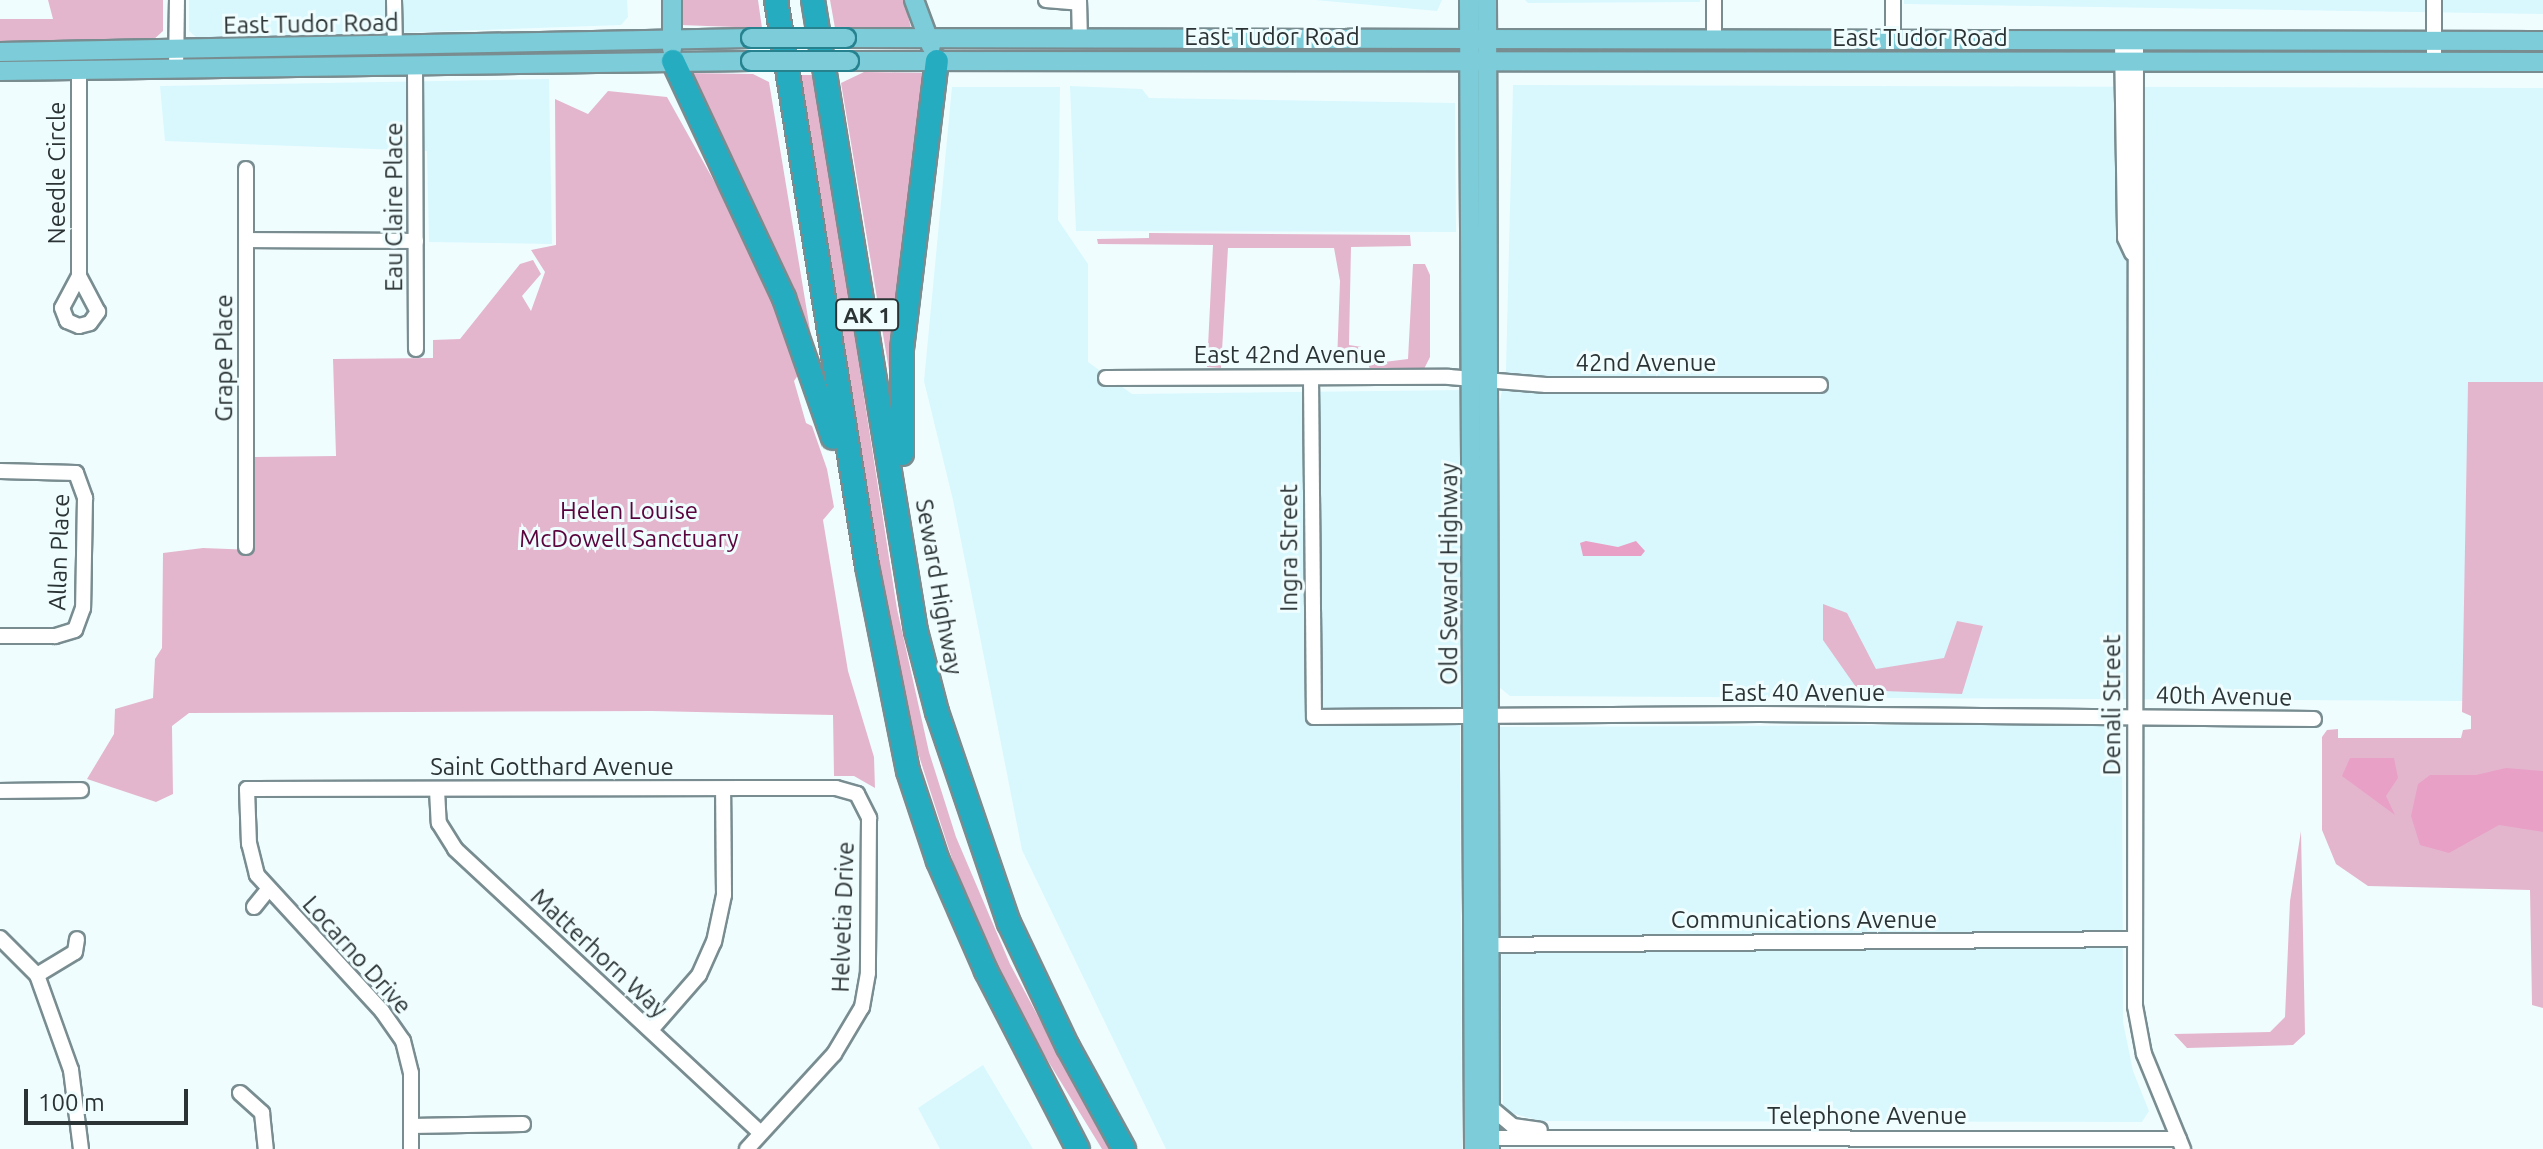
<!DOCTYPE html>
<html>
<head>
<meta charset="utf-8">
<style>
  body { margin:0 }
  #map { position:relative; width:2543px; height:1149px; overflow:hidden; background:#f0fdff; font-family:Ubuntu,sans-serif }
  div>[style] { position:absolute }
  .built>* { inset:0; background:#d8f8fe }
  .green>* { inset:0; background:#e4b6cd }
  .water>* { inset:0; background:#e8a0c6 }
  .roads { filter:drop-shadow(2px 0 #798d91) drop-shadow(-2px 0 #798d91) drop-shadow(0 2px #798d91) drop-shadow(0 -2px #798d91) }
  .minor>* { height:14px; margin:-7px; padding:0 7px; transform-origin:7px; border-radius:7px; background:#fff }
  .major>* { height:18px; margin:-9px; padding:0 9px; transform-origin:9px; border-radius:9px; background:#7ccdd9 }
  .highway>* { height:22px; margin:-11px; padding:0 11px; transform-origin:11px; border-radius:11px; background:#25acc0 }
  .bridges { filter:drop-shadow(2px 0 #27828f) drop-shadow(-2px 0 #27828f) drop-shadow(0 2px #27828f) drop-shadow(0 -2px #27828f) }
  .major-bridge>* { height:18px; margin:-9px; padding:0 9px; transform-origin:9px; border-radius:9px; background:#7ccdd9 }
  span { translate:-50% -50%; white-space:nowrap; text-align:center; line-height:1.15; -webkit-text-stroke:6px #f0fdff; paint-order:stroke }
  .shield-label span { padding:2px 6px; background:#f0fdff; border:2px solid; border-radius:6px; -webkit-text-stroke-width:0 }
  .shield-label { font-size:22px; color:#2b3334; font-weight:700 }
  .street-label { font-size:24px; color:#2b3334 }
  .park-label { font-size:24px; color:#5a043d }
  .scale { position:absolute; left:24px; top:1089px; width:164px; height:36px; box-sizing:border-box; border:4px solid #2b3334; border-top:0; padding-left:10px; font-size:24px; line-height:28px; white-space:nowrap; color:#2b3334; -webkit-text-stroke:6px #f0fdff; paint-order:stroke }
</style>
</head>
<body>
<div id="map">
  <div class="built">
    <i style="clip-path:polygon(189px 0,627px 0,628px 17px,621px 25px,199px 40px,189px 31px)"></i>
    <i style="clip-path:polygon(1315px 0,1442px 0,1437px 11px)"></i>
    <i style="clip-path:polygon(1525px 0,1700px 0,1700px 2px,1528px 3px)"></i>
    <i style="clip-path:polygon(1904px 0,2543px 0,2543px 14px,1904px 4px)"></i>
    <i style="clip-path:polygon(549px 79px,552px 244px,429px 242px,427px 151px,165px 141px,160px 86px)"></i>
    <i style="clip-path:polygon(1513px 85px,2543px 88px,2543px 382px,2468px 382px,2463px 701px,1510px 696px,1499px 687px,1500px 401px,1506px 370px)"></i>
    <i style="clip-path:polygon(1070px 86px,1142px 89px,1149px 98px,1455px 103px,1456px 232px,1076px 231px)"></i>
    <i style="clip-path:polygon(952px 87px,1060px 87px,1058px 220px,1088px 264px,1088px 362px,1132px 394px,1467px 390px,1460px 736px,1462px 1149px,1166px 1149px,1022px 850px,953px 500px,924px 381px)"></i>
    <i style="clip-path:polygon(2122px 724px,2123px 1022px,2133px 1071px,2149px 1111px,2142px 1122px,1541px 1121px,1503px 1111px,1499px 727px)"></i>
    <i style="clip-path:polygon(983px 1065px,1033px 1149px,940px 1149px,918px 1108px)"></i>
  </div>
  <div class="green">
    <i style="clip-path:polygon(48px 0,163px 0,163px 31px,152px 41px,0 41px,0 19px,53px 19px)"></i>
    <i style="clip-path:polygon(680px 0,758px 0,762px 28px,680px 25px)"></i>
    <i style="clip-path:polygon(830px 0,904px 0,911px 28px,835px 28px)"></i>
    <i style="clip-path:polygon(864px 72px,927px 73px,893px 394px,841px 83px)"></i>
    <i style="clip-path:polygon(686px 73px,753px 74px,769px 82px,816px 366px,756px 210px)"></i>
    <i style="clip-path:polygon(800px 75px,814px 75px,897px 609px,929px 752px,956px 837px,1010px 964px,1109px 1149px,1102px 1149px,1005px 991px,962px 890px,911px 731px,887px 621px)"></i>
    <i style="clip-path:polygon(608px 91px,667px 97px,776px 292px,801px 371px,794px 381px,806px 423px,812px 426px,827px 469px,834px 507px,823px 520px,848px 671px,874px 757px,875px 788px,854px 776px,834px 776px,833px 715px,652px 711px,189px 713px,172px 726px,173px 794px,156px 802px,87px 779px,114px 734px,115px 709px,153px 698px,155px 659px,162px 648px,163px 553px,203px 548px,254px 550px,255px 457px,336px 456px,333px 359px,433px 358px,433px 340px,460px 339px,520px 264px,533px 260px,541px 274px,522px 296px,531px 311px,545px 272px,531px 250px,556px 245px,555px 99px,588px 114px)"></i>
    <i style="clip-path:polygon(1149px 233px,1410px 235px,1411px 246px,1351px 247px,1349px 345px,1362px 347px,1353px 362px,1337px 362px,1340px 281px,1334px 248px,1228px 248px,1221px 368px,1207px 367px,1213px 245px,1098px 244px,1097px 239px,1149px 238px)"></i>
    <i style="clip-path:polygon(1413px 264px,1425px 264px,1430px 275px,1430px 357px,1423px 371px,1372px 374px,1368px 364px,1408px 359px)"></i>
    <i style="clip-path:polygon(2468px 382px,2543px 382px,2543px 1008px,2532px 1005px,2530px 890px,2368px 886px,2336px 864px,2322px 830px,2322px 737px,2327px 730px,2338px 729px,2338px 738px,2461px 738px,2463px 730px,2471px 729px,2471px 716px,2462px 712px)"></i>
    <i style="clip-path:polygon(1823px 604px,1847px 613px,1876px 669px,1944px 658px,1957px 621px,1983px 626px,1962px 694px,1858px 690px,1823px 640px)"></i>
    <i style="clip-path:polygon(2301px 831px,2305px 1034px,2293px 1045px,2187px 1048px,2174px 1034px,2270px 1032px,2285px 1017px,2290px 901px)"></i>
  </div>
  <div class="water">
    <i style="clip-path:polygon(1586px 541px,1618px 547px,1636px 541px,1645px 551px,1641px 556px,1583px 556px,1580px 543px)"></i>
    <i style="clip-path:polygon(2350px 758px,2394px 758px,2398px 778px,2386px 796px,2395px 815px,2342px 776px)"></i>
    <i style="clip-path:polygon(2506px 768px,2543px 771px,2543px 832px,2499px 825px,2449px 853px,2420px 845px,2411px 816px,2418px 784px,2430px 775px,2476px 775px)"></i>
  </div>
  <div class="roads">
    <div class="minor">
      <i style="left:394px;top:0;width:46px;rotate:88.8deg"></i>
      <i style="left:1046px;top:0;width:33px;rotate:5deg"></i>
      <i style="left:1079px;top:0;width:40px;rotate:88.6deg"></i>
      <i style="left:1714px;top:0;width:40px;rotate:90deg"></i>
      <i style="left:1893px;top:0;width:40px;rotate:90deg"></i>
      <i style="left:2434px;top:0;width:63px;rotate:90deg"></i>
      <i style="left:2122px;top:40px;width:198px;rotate:89.1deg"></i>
      <i style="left:2125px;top:238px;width:17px;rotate:65deg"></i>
      <i style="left:2136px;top:40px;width:966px;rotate:90.06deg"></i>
      <i style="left:2135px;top:1006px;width:49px;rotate:79.4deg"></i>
      <i style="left:2144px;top:1054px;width:103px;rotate:67.7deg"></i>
      <i style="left:415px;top:65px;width:284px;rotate:89.8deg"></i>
      <i style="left:176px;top:70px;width:70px;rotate:-89.2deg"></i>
      <i style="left:79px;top:71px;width:205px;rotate:90deg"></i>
      <i style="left:79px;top:276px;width:36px;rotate:118deg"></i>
      <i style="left:62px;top:308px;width:14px;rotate:69deg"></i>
      <i style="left:67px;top:321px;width:13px;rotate:23deg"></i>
      <i style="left:79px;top:326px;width:11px;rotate:-15deg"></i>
      <i style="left:90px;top:323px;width:14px;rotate:-54deg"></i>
      <i style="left:98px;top:312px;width:41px;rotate:-117.8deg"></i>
      <i style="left:246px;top:169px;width:378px;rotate:90deg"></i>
      <i style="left:246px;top:240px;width:170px;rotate:0.3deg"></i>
      <i style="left:1106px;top:378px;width:343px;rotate:-0.2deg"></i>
      <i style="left:1449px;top:377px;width:97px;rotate:4.7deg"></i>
      <i style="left:1546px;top:385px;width:274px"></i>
      <i style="left:1311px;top:378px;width:339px;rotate:89.5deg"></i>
      <i style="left:1314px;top:717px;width:445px;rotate:-0.4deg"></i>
      <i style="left:1759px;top:714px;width:555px;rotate:0.52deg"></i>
      <i style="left:0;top:471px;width:76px;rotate:1.5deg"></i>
      <i style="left:76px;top:473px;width:27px;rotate:70deg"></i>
      <i style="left:85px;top:498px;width:110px;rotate:91deg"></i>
      <i style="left:83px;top:608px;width:23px;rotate:110deg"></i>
      <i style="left:75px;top:630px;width:21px;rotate:163deg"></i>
      <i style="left:55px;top:636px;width:55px;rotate:180deg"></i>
      <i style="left:437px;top:790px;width:33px;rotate:87deg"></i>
      <i style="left:439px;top:823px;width:31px;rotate:58deg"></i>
      <i style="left:455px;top:849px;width:417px;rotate:42.9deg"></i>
      <i style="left:0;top:791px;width:81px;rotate:-0.7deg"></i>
      <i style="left:254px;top:907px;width:22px;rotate:-51deg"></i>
      <i style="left:0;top:938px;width:52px;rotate:45deg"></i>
      <i style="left:37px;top:975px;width:101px;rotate:70.3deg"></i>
      <i style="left:71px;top:1070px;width:80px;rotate:82.8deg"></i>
      <i style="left:1479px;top:945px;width:655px;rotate:-0.52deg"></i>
      <i style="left:37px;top:975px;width:44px;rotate:-31.2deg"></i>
      <i style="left:75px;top:952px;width:13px;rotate:-81deg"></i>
      <i style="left:651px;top:1030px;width:73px;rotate:-48.9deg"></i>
      <i style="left:699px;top:975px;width:36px;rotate:-66deg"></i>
      <i style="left:714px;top:942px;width:48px;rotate:-78deg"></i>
      <i style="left:724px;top:895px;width:106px;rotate:-90.5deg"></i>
      <i style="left:240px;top:1093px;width:30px;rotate:42deg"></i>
      <i style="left:262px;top:1113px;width:36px;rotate:84deg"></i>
      <i style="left:1489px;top:1106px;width:31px;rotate:40deg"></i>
      <i style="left:1513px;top:1126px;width:27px;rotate:8deg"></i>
      <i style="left:411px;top:1126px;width:112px;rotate:-1deg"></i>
      <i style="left:1490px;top:1138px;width:689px;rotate:0.08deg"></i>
      <i style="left:411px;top:1149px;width:76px;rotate:-90deg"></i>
      <i style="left:411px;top:1073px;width:33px;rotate:-104deg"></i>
      <i style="left:403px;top:1041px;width:37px;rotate:-125deg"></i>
      <i style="left:382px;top:1011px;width:185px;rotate:-132.6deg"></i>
      <i style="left:257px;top:875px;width:32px;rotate:-104deg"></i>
      <i style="left:249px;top:844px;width:55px;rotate:-92.1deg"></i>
      <i style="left:247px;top:789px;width:589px;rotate:-0.1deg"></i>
      <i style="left:836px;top:788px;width:22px;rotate:16deg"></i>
      <i style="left:857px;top:794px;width:27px;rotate:63deg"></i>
      <i style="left:869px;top:818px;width:155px;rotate:90.4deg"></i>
      <i style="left:868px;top:973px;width:35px;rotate:100deg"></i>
      <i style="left:862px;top:1007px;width:55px;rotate:120.8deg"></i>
      <i style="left:834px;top:1054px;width:129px;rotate:132.5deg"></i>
    </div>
    <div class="major">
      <i style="left:672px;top:0;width:49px;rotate:90deg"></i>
      <i style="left:914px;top:0;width:49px;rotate:69.7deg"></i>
      <i style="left:1469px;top:0;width:1149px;rotate:89.75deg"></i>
      <i style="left:1487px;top:0;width:1149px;rotate:89.85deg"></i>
      <i style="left:846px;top:38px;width:1697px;rotate:0.1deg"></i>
      <i style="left:0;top:52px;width:751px;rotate:-1.07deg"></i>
      <i style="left:849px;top:61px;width:1694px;rotate:0.03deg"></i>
      <i style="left:0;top:71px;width:751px;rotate:-0.76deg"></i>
    </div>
    <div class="highway">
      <i style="left:776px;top:0;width:573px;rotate:80.87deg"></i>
      <i style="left:867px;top:566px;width:209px;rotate:78.7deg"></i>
      <i style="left:908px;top:771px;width:95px;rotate:71.6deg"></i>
      <i style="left:938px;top:861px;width:120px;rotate:66.4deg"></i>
      <i style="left:986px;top:971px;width:200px;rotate:62.7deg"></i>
      <i style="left:813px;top:0;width:639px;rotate:80.73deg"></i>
      <i style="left:916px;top:631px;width:84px;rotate:75.5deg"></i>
      <i style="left:937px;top:712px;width:223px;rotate:71.2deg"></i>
      <i style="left:1009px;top:923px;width:137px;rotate:64.6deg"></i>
      <i style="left:1068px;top:1047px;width:116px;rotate:61.2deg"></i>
      <i style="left:673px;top:61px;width:262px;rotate:64.9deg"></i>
      <i style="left:784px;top:298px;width:148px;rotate:70.7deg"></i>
      <i style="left:902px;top:454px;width:105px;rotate:-90deg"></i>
      <i style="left:902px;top:349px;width:290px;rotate:-83.1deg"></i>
    </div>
  </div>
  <div class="bridges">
    <div class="major-bridge">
      <i style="left:751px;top:38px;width:95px"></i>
      <i style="left:751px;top:61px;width:98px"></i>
    </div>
  </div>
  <div class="shield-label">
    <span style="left:867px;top:315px">AK 1</span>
  </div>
  <div class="street-label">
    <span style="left:311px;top:24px;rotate:-1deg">East Tudor Road</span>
    <span style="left:1272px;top:37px">East Tudor Road</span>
    <span style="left:1920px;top:38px">East Tudor Road</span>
    <span style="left:57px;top:173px;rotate:-90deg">Needle Circle</span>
    <span style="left:394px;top:207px;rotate:-90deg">Eau Claire Place</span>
    <span style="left:1290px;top:355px">East 42nd Avenue</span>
    <span style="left:224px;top:358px;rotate:-90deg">Grape Place</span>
    <span style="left:1646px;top:363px">42nd Avenue</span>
    <span style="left:1289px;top:548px;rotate:-90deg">Ingra Street</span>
    <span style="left:59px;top:552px;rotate:-88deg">Allan Place</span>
    <span style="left:1449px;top:574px;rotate:-90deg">Old Seward Highway</span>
    <span style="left:939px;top:587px;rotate:80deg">Seward Highway</span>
    <span style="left:1803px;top:693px">East 40 Avenue</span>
    <span style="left:2224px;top:696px;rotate:1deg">40th Avenue</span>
    <span style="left:2112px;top:705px;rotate:-90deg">Denali Street</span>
    <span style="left:552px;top:767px">Saint Gotthard Avenue</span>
    <span style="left:843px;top:917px;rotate:-88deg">Helvetia Drive</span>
    <span style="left:1804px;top:920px">Communications Avenue</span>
    <span style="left:599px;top:953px;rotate:43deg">Matterhorn Way</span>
    <span style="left:357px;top:955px;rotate:48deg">Locarno Drive</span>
    <span style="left:1867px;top:1116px">Telephone Avenue</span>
  </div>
  <div class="park-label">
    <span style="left:629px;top:525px">Helen Louise<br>McDowell Sanctuary</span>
  </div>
  <div class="scale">100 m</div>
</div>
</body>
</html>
